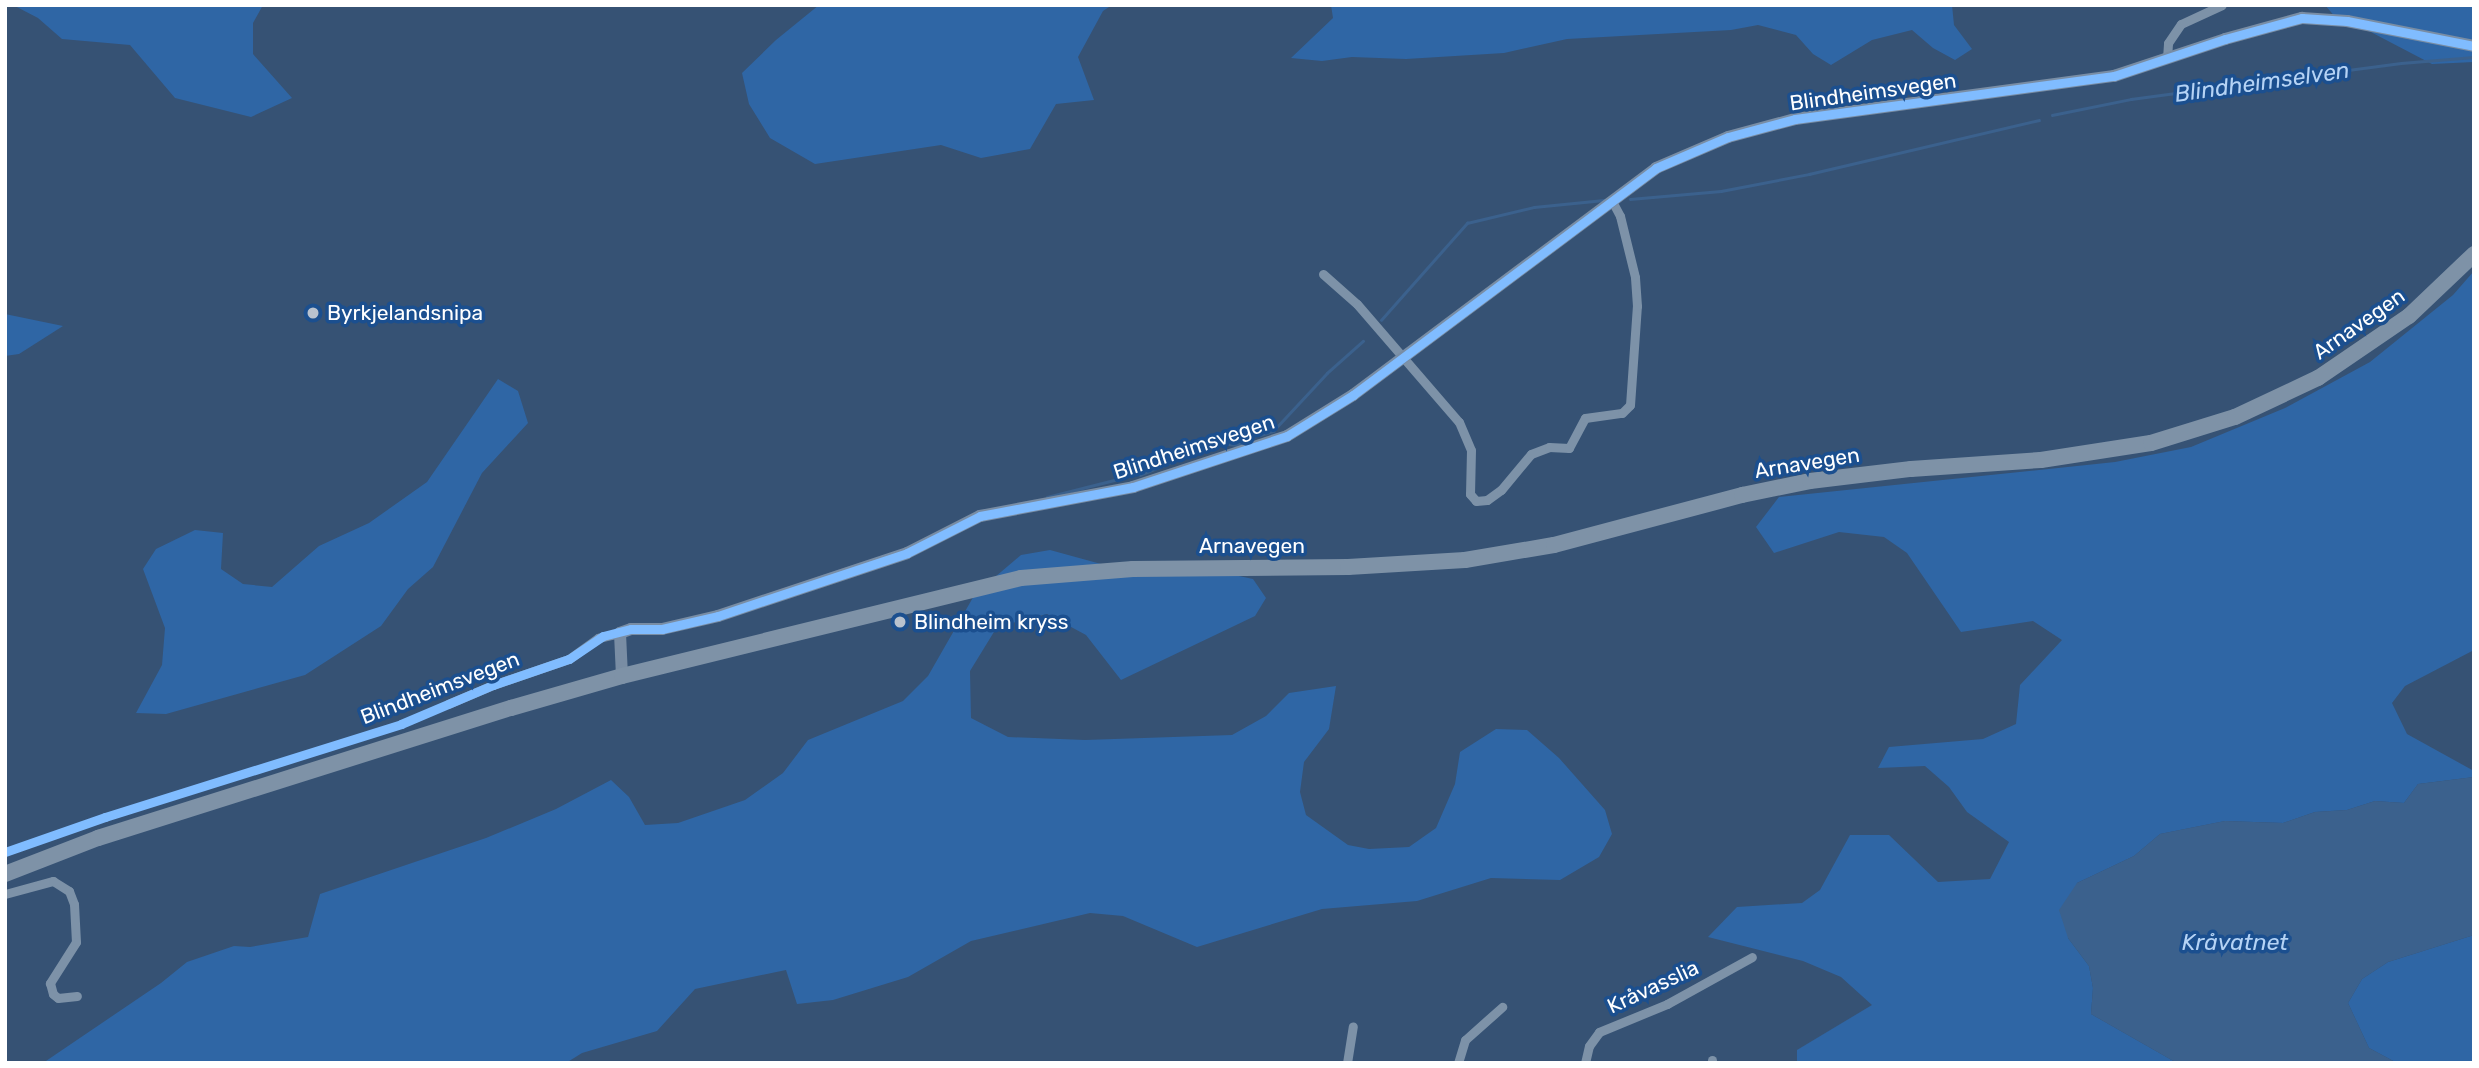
<!DOCTYPE html>
<html>
<head>
<meta charset="utf-8">
<style>
  body { margin:0 }
  #map { position:relative; width:2479px; height:1068px; overflow:hidden; background:#365274; font-family:Rubik,sans-serif }
  div>[style] { position:absolute }
  .green>* { inset:0; background:#2f66a5 }
  .water>* { inset:0; background:#3b618d }
  .stream>* { height:2.5px; margin:-1.25px; padding:0 1.25px; transform-origin:1.25px; border-radius:1.25px; background:#3b618d }
  .street>* { height:9px; margin:-4.5px; padding:0 4.5px; transform-origin:4.5px; border-radius:4.5px; background:#7d92a8 }
  .secondary>* { height:12px; margin:-6px; padding:0 6px; transform-origin:6px; border-radius:6px; background:#798da4 }
  .highway>* { height:16px; margin:-8px; padding:0 8px; transform-origin:8px; border-radius:8px; background:#7e92a7 }
  .cycleway>* { height:9px; margin:-4.5px; padding:0 4.5px; transform-origin:4.5px; border-radius:4.5px; background:#80bcff }
  .dots>* { width:19px; height:19px; translate:-50% -50%; box-sizing:border-box; border:4px solid #1b4f8f; border-radius:50% }
  span { translate:-50% -50%; white-space:nowrap; text-align:center; line-height:1.15; -webkit-text-stroke:7px #1b4f8f; paint-order:stroke }
  .street-label { font-size:21px; color:#fff }
  .poi-label { font-size:21px; color:#fff }
  .left { translate:0 -50%; text-align:left }
  .water-label { font-size:23px; color:#b5d3f5; font-style:italic }
  .frame { position:absolute; inset:0; border:7px solid #fff; pointer-events:none }
</style>
</head>
<body>
<div id="map">
  <div class="green">
    <i style="clip-path:polygon(13px 5px,263px 5px,253px 23px,253px 54px,292px 98px,251px 117px,175px 98px,130px 45px,62px 39px,38px 18px)"></i>
    <i style="clip-path:polygon(819px 5px,1112px 5px,1103px 11px,1078px 57px,1094px 100px,1056px 104px,1030px 149px,981px 158px,941px 145px,815px 164px,770px 138px,749px 104px,742px 73px,776px 40px)"></i>
    <i style="clip-path:polygon(1331px 5px,1952px 5px,1954px 25px,1972px 49px,1955px 60px,1933px 48px,1912px 30px,1872px 40px,1831px 65px,1813px 54px,1796px 35px,1758px 25px,1731px 30px,1567px 39px,1504px 53px,1406px 59px,1352px 57px,1322px 61px,1291px 58px,1333px 18px)"></i>
    <i style="clip-path:polygon(2325px 5px,2474px 5px,2474px 62px,2432px 64px,2365px 29px,2341px 24px)"></i>
    <i style="clip-path:polygon(2474px 271px,2474px 650px,2405px 686px,2392px 703px,2407px 734px,2474px 771px,2474px 777px,2418px 784px,2404px 803px,2375px 801px,2347px 810px,2315px 812px,2283px 823px,2225px 821px,2160px 834px,2134px 856px,2077px 883px,2068px 938px,2089px 966px,2093px 988px,2091px 1014px,2177px 1063px,1797px 1063px,1797px 1050px,1872px 1005px,1841px 977px,1803px 961px,1708px 937px,1737px 907px,1802px 903px,1820px 890px,1850px 835px,1889px 835px,1938px 882px,1990px 879px,2009px 842px,1967px 812px,1949px 787px,1925px 766px,1878px 768px,1889px 747px,1983px 739px,2016px 724px,2020px 685px,2062px 640px,2033px 621px,1961px 632px,1907px 553px,1884px 537px,1839px 532px,1774px 553px,1756px 527px,1779px 497px,2115px 462px,2191px 447px,2285px 408px,2370px 362px,2453px 295px)"></i>
    <i style="clip-path:polygon(5px 314px,63px 326px,19px 354px,5px 356px)"></i>
    <i style="clip-path:polygon(498px 379px,518px 391px,528px 423px,482px 473px,433px 567px,408px 589px,381px 626px,305px 675px,166px 714px,136px 713px,162px 665px,165px 628px,143px 569px,156px 549px,195px 530px,223px 533px,221px 569px,243px 584px,272px 587px,319px 546px,369px 523px,427px 482px)"></i>
    <i style="clip-path:polygon(1050px 550px,1101px 564px,1225px 573px,1253px 579px,1266px 598px,1255px 616px,1121px 680px,1086px 635px,1047px 614px,997px 627px,970px 671px,971px 718px,1008px 737px,1085px 740px,1232px 735px,1266px 716px,1289px 693px,1336px 686px,1329px 729px,1304px 762px,1300px 792px,1306px 815px,1348px 845px,1369px 849px,1409px 847px,1436px 828px,1455px 784px,1460px 752px,1496px 729px,1527px 730px,1559px 758px,1605px 810px,1612px 834px,1599px 857px,1560px 880px,1491px 878px,1417px 901px,1322px 909px,1197px 947px,1123px 916px,1090px 913px,971px 941px,908px 977px,833px 1000px,797px 1004px,786px 970px,695px 989px,657px 1031px,582px 1053px,566px 1063px,43px 1063px,161px 983px,187px 962px,234px 946px,250px 947px,308px 937px,320px 894px,486px 838px,556px 809px,611px 780px,629px 797px,645px 825px,678px 823px,745px 800px,783px 773px,808px 740px,903px 701px,928px 676px,975px 594px,1021px 555px)"></i>
    <i style="clip-path:polygon(2474px 935px,2474px 1063px,2397px 1063px,2369px 1048px,2348px 1003px,2362px 979px,2388px 962px)"></i>
  </div>
  <div class="water">
    <i style="clip-path:polygon(2474px 777px,2474px 935px,2388px 962px,2362px 979px,2348px 1003px,2369px 1048px,2397px 1063px,2177px 1063px,2091px 1014px,2093px 988px,2089px 966px,2068px 938px,2059px 910px,2077px 883px,2134px 856px,2160px 834px,2225px 821px,2283px 823px,2315px 812px,2347px 810px,2375px 801px,2404px 803px,2418px 784px)"></i>
  </div>
  <div class="stream">
    <i style="left:2052px;top:115px;width:81px;rotate:-11.4deg"></i>
    <i style="left:2131px;top:99px;width:272px;rotate:-7.6deg"></i>
    <i style="left:2401px;top:63px;width:73px;rotate:-4.7deg"></i>
    <i style="left:1630px;top:199px;width:91px;rotate:-5deg"></i>
    <i style="left:1721px;top:191px;width:90px;rotate:-10.9deg"></i>
    <i style="left:1809px;top:174px;width:236px;rotate:-13.2deg"></i>
    <i style="left:1381px;top:320px;width:130px;rotate:-48.4deg"></i>
    <i style="left:1467px;top:223px;width:69px;rotate:-13.4deg"></i>
    <i style="left:1534px;top:207px;width:70px;rotate:-5.7deg"></i>
    <i style="left:1260px;top:435px;width:14px;rotate:-17deg"></i>
    <i style="left:1273px;top:431px;width:79px;rotate:-47deg"></i>
    <i style="left:1327px;top:373px;width:48px;rotate:-41.6deg"></i>
    <i style="left:1140px;top:475px;width:84px;rotate:-22.3deg"></i>
    <i style="left:1218px;top:443px;width:19px;rotate:6deg"></i>
    <i style="left:1237px;top:445px;width:10px;rotate:-24deg"></i>
    <i style="left:1047px;top:497px;width:77px;rotate:-14.2deg"></i>
  </div>
  <div class="street">
    <i style="left:2167px;top:58px;width:15px;rotate:-86deg"></i>
    <i style="left:2168px;top:43px;width:23px;rotate:-56deg"></i>
    <i style="left:2181px;top:24px;width:45px;rotate:-24.9deg"></i>
    <i style="left:1323px;top:274px;width:45px;rotate:41.4deg"></i>
    <i style="left:1357px;top:304px;width:156px;rotate:49.2deg"></i>
    <i style="left:1459px;top:422px;width:30px;rotate:67deg"></i>
    <i style="left:1471px;top:450px;width:44px;rotate:91.3deg"></i>
    <i style="left:1470px;top:494px;width:9px;rotate:49deg"></i>
    <i style="left:1476px;top:501px;width:11px;rotate:-5deg"></i>
    <i style="left:1487px;top:500px;width:17px;rotate:-36deg"></i>
    <i style="left:1501px;top:490px;width:47px;rotate:-50.2deg"></i>
    <i style="left:1531px;top:454px;width:19px;rotate:-21deg"></i>
    <i style="left:1549px;top:447px;width:20px;rotate:3deg"></i>
    <i style="left:1569px;top:448px;width:34px;rotate:-62deg"></i>
    <i style="left:1585px;top:418px;width:37px;rotate:-8deg"></i>
    <i style="left:1622px;top:413px;width:11px;rotate:-45deg"></i>
    <i style="left:1630px;top:405px;width:99px;rotate:-86deg"></i>
    <i style="left:1637px;top:306px;width:29px;rotate:-94deg"></i>
    <i style="left:1635px;top:277px;width:63px;rotate:-103.8deg"></i>
    <i style="left:1620px;top:216px;width:17px;rotate:-118deg"></i>
    <i style="left:448px;top:704px;width:49px;rotate:-22.9deg"></i>
    <i style="left:493px;top:685px;width:80px;rotate:-18.9deg"></i>
    <i style="left:569px;top:659px;width:36px;rotate:-36deg"></i>
    <i style="left:598px;top:638px;width:23px;rotate:-13deg"></i>
    <i style="left:5px;top:894px;width:50px;rotate:-15.2deg"></i>
    <i style="left:53px;top:881px;width:19px;rotate:32deg"></i>
    <i style="left:69px;top:891px;width:14px;rotate:69deg"></i>
    <i style="left:74px;top:904px;width:38px;rotate:87deg"></i>
    <i style="left:76px;top:942px;width:49px;rotate:122.4deg"></i>
    <i style="left:50px;top:983px;width:11px;rotate:75deg"></i>
    <i style="left:53px;top:994px;width:6px;rotate:39deg"></i>
    <i style="left:58px;top:998px;width:19px;rotate:-6deg"></i>
    <i style="left:1712px;top:1060px;width:3px;rotate:90deg"></i>
    <i style="left:1347px;top:1063px;width:37px;rotate:-81deg"></i>
    <i style="left:1458px;top:1063px;width:24px;rotate:-73deg"></i>
    <i style="left:1465px;top:1040px;width:50px;rotate:-41.7deg"></i>
    <i style="left:1585px;top:1063px;width:17px;rotate:-77deg"></i>
    <i style="left:1589px;top:1046px;width:17px;rotate:-54deg"></i>
    <i style="left:1599px;top:1032px;width:74px;rotate:-22.4deg"></i>
    <i style="left:1667px;top:1004px;width:97px;rotate:-28.9deg"></i>
  </div>
  <div class="secondary">
    <i style="left:622px;top:676px;width:43px;rotate:-92.7deg"></i>
    <i style="left:620px;top:633px;width:12px;rotate:-20deg"></i>
    <i style="left:631px;top:629px;width:31px"></i>
    <i style="left:662px;top:629px;width:57px;rotate:-13.1deg"></i>
    <i style="left:718px;top:616px;width:199px;rotate:-18.4deg"></i>
    <i style="left:907px;top:553px;width:82px;rotate:-26.9deg"></i>
    <i style="left:980px;top:516px;width:156px;rotate:-10.7deg"></i>
    <i style="left:1133px;top:487px;width:162px;rotate:-18.3deg"></i>
    <i style="left:1287px;top:436px;width:78px;rotate:-31.8deg"></i>
    <i style="left:1353px;top:395px;width:379px;rotate:-36.8deg"></i>
    <i style="left:1656px;top:168px;width:78px;rotate:-23.3deg"></i>
    <i style="left:1728px;top:137px;width:69px;rotate:-15deg"></i>
    <i style="left:1795px;top:119px;width:322px;rotate:-7.7deg"></i>
    <i style="left:2114px;top:76px;width:117px;rotate:-18.4deg"></i>
    <i style="left:2225px;top:39px;width:80px;rotate:-15.3deg"></i>
    <i style="left:2302px;top:18px;width:45px;rotate:3.8deg"></i>
    <i style="left:2347px;top:21px;width:129px;rotate:11.1deg"></i>
  </div>
  <div class="highway">
    <i style="left:5px;top:874px;width:100px;rotate:-21.2deg"></i>
    <i style="left:98px;top:838px;width:433px;rotate:-17.5deg"></i>
    <i style="left:511px;top:708px;width:116px;rotate:-16.1deg"></i>
    <i style="left:622px;top:676px;width:411px;rotate:-13.8deg"></i>
    <i style="left:1021px;top:578px;width:112px;rotate:-4.6deg"></i>
    <i style="left:1133px;top:569px;width:215px;rotate:-0.5deg"></i>
    <i style="left:1348px;top:567px;width:117px;rotate:-3.4deg"></i>
    <i style="left:1465px;top:560px;width:90px;rotate:-9.6deg"></i>
    <i style="left:1554px;top:545px;width:195px;rotate:-14.9deg"></i>
    <i style="left:1742px;top:495px;width:69px;rotate:-11.6deg"></i>
    <i style="left:1810px;top:481px;width:102px;rotate:-6.8deg"></i>
    <i style="left:1911px;top:469px;width:130px;rotate:-4deg"></i>
    <i style="left:2041px;top:460px;width:111px;rotate:-8.8deg"></i>
    <i style="left:2151px;top:443px;width:88px;rotate:-17.2deg"></i>
    <i style="left:2235px;top:417px;width:92px;rotate:-25.2deg"></i>
    <i style="left:2318px;top:378px;width:110px;rotate:-34.3deg"></i>
    <i style="left:2409px;top:316px;width:90px;rotate:-43.6deg"></i>
  </div>
  <div class="cycleway">
    <i style="left:5px;top:852px;width:106px;rotate:-19.3deg"></i>
    <i style="left:105px;top:817px;width:310px;rotate:-17.4deg"></i>
    <i style="left:401px;top:724px;width:100px;rotate:-23deg"></i>
    <i style="left:493px;top:685px;width:80px;rotate:-18.9deg"></i>
    <i style="left:569px;top:659px;width:41px;rotate:-34.1deg"></i>
    <i style="left:603px;top:636px;width:29px;rotate:-14deg"></i>
    <i style="left:631px;top:629px;width:31px"></i>
    <i style="left:662px;top:629px;width:57px;rotate:-13.1deg"></i>
    <i style="left:718px;top:616px;width:199px;rotate:-18.4deg"></i>
    <i style="left:907px;top:553px;width:82px;rotate:-26.9deg"></i>
    <i style="left:980px;top:516px;width:156px;rotate:-10.7deg"></i>
    <i style="left:1133px;top:487px;width:162px;rotate:-18.3deg"></i>
    <i style="left:1287px;top:436px;width:78px;rotate:-31.8deg"></i>
    <i style="left:1353px;top:395px;width:379px;rotate:-36.8deg"></i>
    <i style="left:1656px;top:168px;width:78px;rotate:-23.3deg"></i>
    <i style="left:1728px;top:137px;width:69px;rotate:-15deg"></i>
    <i style="left:1795px;top:119px;width:322px;rotate:-7.7deg"></i>
    <i style="left:2114px;top:76px;width:117px;rotate:-18.4deg"></i>
    <i style="left:2225px;top:39px;width:80px;rotate:-15.3deg"></i>
    <i style="left:2302px;top:18px;width:45px;rotate:3.8deg"></i>
    <i style="left:2347px;top:21px;width:129px;rotate:11.1deg"></i>
  </div>
  <div class="dots">
    <i style="left:313px;top:313px;background:#b9c2ce"></i>
    <i style="left:900px;top:622px;background:#b9c2ce"></i>
  </div>
  <div class="street-label">
    <span style="left:1873px;top:92px;rotate:-8deg">Blindheimsvegen</span>
    <span style="left:2359px;top:324px;rotate:-35deg">Arnavegen</span>
    <span style="left:1194px;top:447px;rotate:-18deg">Blindheimsvegen</span>
    <span style="left:1807px;top:463px;rotate:-9deg">Arnavegen</span>
    <span style="left:1252px;top:546px">Arnavegen</span>
    <span style="left:440px;top:688px;rotate:-21deg">Blindheimsvegen</span>
    <span style="left:1653px;top:987px;rotate:-25deg">Kråvasslia</span>
  </div>
  <div class="poi-label">
    <span class="left" style="left:327px;top:313px">Byrkjelandsnipa</span>
    <span class="left" style="left:914px;top:622px">Blindheim kryss</span>
  </div>
  <div class="water-label">
    <span style="left:2262px;top:82px;rotate:-8deg">Blindheimselven</span>
    <span style="left:2235px;top:942px">Kråvatnet</span>
  </div>
  <div class="frame"></div>
</div>
</body>
</html>
